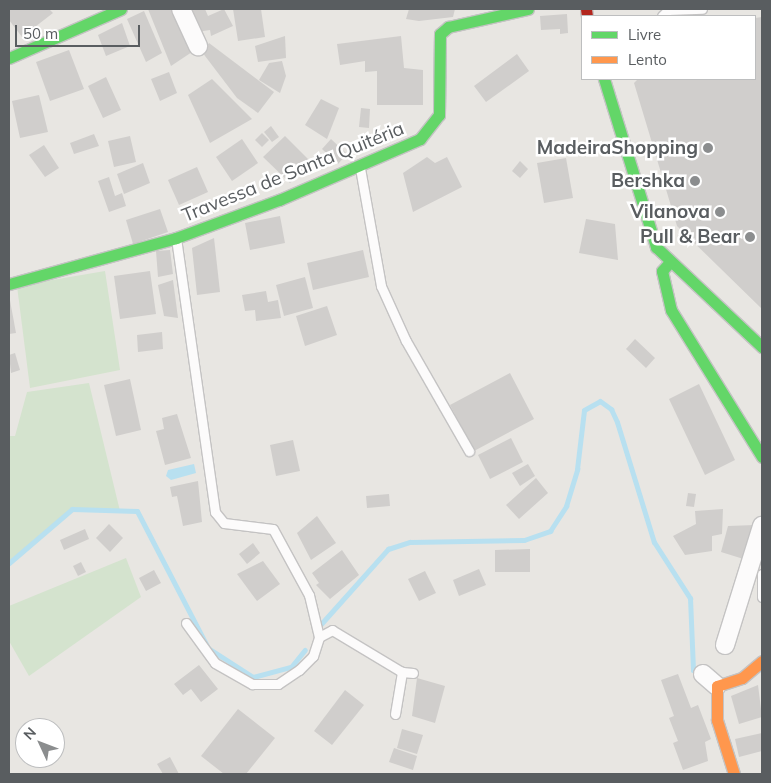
<!DOCTYPE html>
<html>
<head>
<meta charset="utf-8">
<style>
  body { margin:0 }
  #map { position:relative; width:771px; height:783px; overflow:hidden; background:#e8e6e2; font-family:Mulish,sans-serif }
  div>[style] { position:absolute }
  .green>* { inset:0; background:#d4e3ce }
  .water>* { inset:0; background:#b8e0f0 }
  .stream>* { height:5px; margin:-2.5px; padding:0 2.5px; transform-origin:2.5px; border-radius:2.5px; background:#b8e0f0 }
  .building>* { inset:0; background:#d0cecc }
  .roads { filter:drop-shadow(1px 0 #c4c3c3) drop-shadow(-1px 0 #c4c3c3) drop-shadow(0 1px #c4c3c3) drop-shadow(0 -1px #c4c3c3) }
  .lane>* { height:9px; margin:-4.5px; padding:0 4.5px; transform-origin:4.5px; border-radius:4.5px; background:#fcfbfb }
  .street>* { height:18px; margin:-9px; padding:0 9px; transform-origin:9px; border-radius:9px; background:#fcfbfb }
  .fast>* { height:11px; margin:-5.5px; padding:0 5.5px; transform-origin:5.5px; border-radius:5.5px; background:#63d668 }
  .slow>* { height:11px; margin:-5.5px; padding:0 5.5px; transform-origin:5.5px; border-radius:5.5px; background:#ff974d }
  .jam>* { height:11px; margin:-5.5px; padding:0 5.5px; transform-origin:5.5px; border-radius:5.5px; background:#b3261e }
  .dots>* { width:14px; height:14px; translate:-50% -50%; box-sizing:border-box; border:2px solid #fff; border-radius:50% }
  span { translate:-50% -50%; white-space:nowrap; text-align:center; line-height:1.15; -webkit-text-stroke:5px #fff; paint-order:stroke }
  .poi-label { font-size:19px; color:#595d60; font-weight:700 }
  .right { translate:-100% -50%; text-align:right }
  .street-label { font-size:19px; color:#595d60 }
  .frame { position:absolute; inset:0; border:10px solid #595d60; pointer-events:none }
  .legend { position:absolute; left:581px; top:15px; width:175px; height:65px; box-sizing:border-box; background:#fff; border:1px solid #bdbebf; margin:0; padding:6px 9px; list-style:none; font-size:15px; color:#595d60 }
  .legend li { display:flex; align-items:center; gap:10px; height:25px }
  .legend b { width:25px; border:1px solid #bdbebf }
  .north { position:absolute; left:15px; top:718px; width:50px; height:50px; box-sizing:border-box; background:#fff; border:1px solid #bdbebf; border-radius:50%; rotate:313deg; font-size:14px; font-weight:700; line-height:20px; text-align:center; color:#595d60 }
  .north::after { content:''; display:block; margin:auto; width:18px; height:22px; background:#8b8d8e; clip-path:polygon(50% 0,100% 100%,50% 72%,0 100%) }
  .scale { position:absolute; left:15px; top:25px; width:125px; height:22px; box-sizing:border-box; border:2px solid #595d60; border-top:0; padding-left:6px; font-size:15px; line-height:18px; white-space:nowrap; color:#595d60; -webkit-text-stroke:4px #fff; paint-order:stroke }
</style>
</head>
<body>
<div id="map">
  <div class="green">
    <i style="clip-path:polygon(105px 271px,120px 370px,30px 388px,17px 286px)"></i>
    <i style="clip-path:polygon(89px 383px,120px 511px,72px 510px,9px 564px,9px 436px,15px 436px,27px 392px)"></i>
    <i style="clip-path:polygon(126px 558px,141px 597px,29px 676px,9px 641px,9px 606px)"></i>
  </div>
  <div class="water">
    <i style="clip-path:polygon(194px 464px,196px 473px,171px 480px,166px 476px,168px 470px)"></i>
  </div>
  <div class="stream">
    <i style="left:9px;top:563px;width:83px;rotate:-40.6deg"></i>
    <i style="left:72px;top:509px;width:65px;rotate:1.8deg"></i>
    <i style="left:137px;top:511px;width:154px;rotate:62.6deg"></i>
    <i style="left:208px;top:648px;width:54px;rotate:32.8deg"></i>
    <i style="left:253px;top:677px;width:39px;rotate:-15deg"></i>
    <i style="left:291px;top:667px;width:22px;rotate:-51deg"></i>
    <i style="left:321px;top:624px;width:101px;rotate:-48.2deg"></i>
    <i style="left:388px;top:549px;width:23px;rotate:-18deg"></i>
    <i style="left:410px;top:542px;width:114px;rotate:-1deg"></i>
    <i style="left:524px;top:540px;width:28px;rotate:-19deg"></i>
    <i style="left:550px;top:531px;width:30px;rotate:-57deg"></i>
    <i style="left:566px;top:506px;width:39px;rotate:-73deg"></i>
    <i style="left:577px;top:469px;width:59px;rotate:-83.2deg"></i>
    <i style="left:584px;top:410px;width:18px;rotate:-29deg"></i>
    <i style="left:600px;top:401px;width:14px;rotate:36deg"></i>
    <i style="left:611px;top:409px;width:14px;rotate:65deg"></i>
    <i style="left:617px;top:422px;width:126px;rotate:72.9deg"></i>
    <i style="left:654px;top:542px;width:67px;rotate:57.3deg"></i>
    <i style="left:690px;top:598px;width:72px;rotate:87.6deg"></i>
    <i style="left:693px;top:670px;width:8px;rotate:14deg"></i>
  </div>
  <div class="building">
    <i style="clip-path:polygon(9px 9px,49px 9px,53px 13px,22px 37px,9px 20px)"></i>
    <i style="clip-path:polygon(148px 9px,175px 9px,195px 50px,171px 66px)"></i>
    <i style="clip-path:polygon(205px 9px,208px 16px,224px 9px,233px 26px,211px 36px,210px 30px,196px 32px,192px 10px)"></i>
    <i style="clip-path:polygon(233px 9px,261px 9px,265px 37px,238px 41px)"></i>
    <i style="clip-path:polygon(409px 9px,455px 9px,453px 17px,419px 21px,406px 19px)"></i>
    <i style="clip-path:polygon(144px 11px,162px 53px,146px 62px,127px 19px)"></i>
    <i style="clip-path:polygon(567px 14px,568px 33px,560px 34px,560px 29px,541px 30px,540px 16px)"></i>
    <i style="clip-path:polygon(762px 17px,762px 309px,677px 226px,634px 83px,638px 79px,755px 79px,755px 18px)"></i>
    <i style="clip-path:polygon(122px 23px,130px 46px,106px 56px,98px 35px)"></i>
    <i style="clip-path:polygon(285px 36px,286px 58px,258px 62px,255px 46px)"></i>
    <i style="clip-path:polygon(401px 36px,404px 68px,423px 70px,423px 105px,377px 105px,377px 71px,365px 72px,365px 61px,340px 65px,337px 44px)"></i>
    <i style="clip-path:polygon(209px 43px,274px 92px,258px 113px,237px 98px,202px 52px)"></i>
    <i style="clip-path:polygon(69px 50px,84px 89px,50px 101px,36px 62px)"></i>
    <i style="clip-path:polygon(517px 54px,529px 71px,486px 102px,474px 86px)"></i>
    <i style="clip-path:polygon(282px 61px,286px 76px,280px 93px,259px 80px,269px 63px)"></i>
    <i style="clip-path:polygon(169px 72px,177px 93px,160px 101px,151px 79px)"></i>
    <i style="clip-path:polygon(106px 77px,121px 110px,103px 118px,88px 86px)"></i>
    <i style="clip-path:polygon(212px 79px,252px 119px,210px 143px,188px 95px)"></i>
    <i style="clip-path:polygon(39px 95px,48px 132px,20px 138px,12px 101px)"></i>
    <i style="clip-path:polygon(321px 99px,339px 108px,327px 139px,305px 125px)"></i>
    <i style="clip-path:polygon(361px 108px,370px 109px,369px 128px,359px 127px)"></i>
    <i style="clip-path:polygon(271px 126px,279px 137px,272px 142px,264px 132px)"></i>
    <i style="clip-path:polygon(262px 133px,269px 140px,262px 147px,255px 140px)"></i>
    <i style="clip-path:polygon(94px 134px,99px 146px,74px 154px,70px 143px)"></i>
    <i style="clip-path:polygon(130px 136px,136px 162px,114px 167px,108px 141px)"></i>
    <i style="clip-path:polygon(285px 136px,311px 162px,290px 183px,263px 157px)"></i>
    <i style="clip-path:polygon(242px 139px,258px 163px,232px 181px,216px 157px)"></i>
    <i style="clip-path:polygon(331px 139px,347px 154px,338px 164px,322px 149px)"></i>
    <i style="clip-path:polygon(44px 145px,59px 168px,45px 177px,29px 155px)"></i>
    <i style="clip-path:polygon(427px 157px,435px 163px,447px 157px,462px 187px,413px 212px,403px 173px)"></i>
    <i style="clip-path:polygon(566px 158px,573px 198px,544px 203px,537px 163px)"></i>
    <i style="clip-path:polygon(520px 161px,528px 169px,520px 178px,512px 171px)"></i>
    <i style="clip-path:polygon(143px 163px,150px 183px,124px 194px,117px 174px)"></i>
    <i style="clip-path:polygon(197px 167px,208px 192px,179px 205px,168px 180px)"></i>
    <i style="clip-path:polygon(109px 177px,115px 196px,122px 193px,126px 206px,109px 212px,98px 181px)"></i>
    <i style="clip-path:polygon(160px 209px,168px 232px,133px 244px,126px 220px)"></i>
    <i style="clip-path:polygon(280px 216px,285px 243px,250px 250px,245px 223px)"></i>
    <i style="clip-path:polygon(586px 219px,615px 224px,618px 260px,579px 253px)"></i>
    <i style="clip-path:polygon(214px 238px,220px 292px,197px 295px,192px 248px)"></i>
    <i style="clip-path:polygon(170px 250px,173px 274px,158px 277px,156px 251px)"></i>
    <i style="clip-path:polygon(363px 250px,369px 277px,313px 290px,307px 263px)"></i>
    <i style="clip-path:polygon(150px 271px,156px 314px,120px 319px,114px 276px)"></i>
    <i style="clip-path:polygon(305px 277px,313px 308px,284px 316px,276px 285px)"></i>
    <i style="clip-path:polygon(173px 280px,178px 318px,164px 316px,158px 285px)"></i>
    <i style="clip-path:polygon(266px 291px,268px 302px,278px 300px,281px 318px,256px 321px,255px 310px,245px 311px,242px 295px)"></i>
    <i style="clip-path:polygon(9px 295px,16px 333px,9px 334px)"></i>
    <i style="clip-path:polygon(327px 306px,337px 335px,305px 346px,296px 316px)"></i>
    <i style="clip-path:polygon(162px 332px,163px 349px,138px 352px,137px 335px)"></i>
    <i style="clip-path:polygon(635px 339px,655px 358px,646px 368px,626px 349px)"></i>
    <i style="clip-path:polygon(15px 353px,20px 370px,11px 373px,9px 355px)"></i>
    <i style="clip-path:polygon(510px 373px,534px 419px,474px 451px,450px 405px)"></i>
    <i style="clip-path:polygon(130px 379px,141px 430px,116px 436px,104px 385px)"></i>
    <i style="clip-path:polygon(699px 384px,735px 460px,705px 475px,669px 399px)"></i>
    <i style="clip-path:polygon(177px 414px,191px 458px,165px 465px,156px 431px,164px 429px,162px 418px)"></i>
    <i style="clip-path:polygon(511px 438px,523px 462px,490px 479px,478px 455px)"></i>
    <i style="clip-path:polygon(293px 440px,300px 471px,276px 476px,270px 445px)"></i>
    <i style="clip-path:polygon(528px 464px,535px 476px,520px 486px,512px 473px)"></i>
    <i style="clip-path:polygon(536px 478px,548px 493px,519px 519px,506px 505px)"></i>
    <i style="clip-path:polygon(198px 481px,202px 522px,183px 526px,177px 496px,172px 497px,170px 487px)"></i>
    <i style="clip-path:polygon(688px 493px,696px 494px,694px 507px,686px 506px)"></i>
    <i style="clip-path:polygon(389px 494px,390px 506px,367px 508px,366px 496px)"></i>
    <i style="clip-path:polygon(723px 509px,722px 534px,712px 536px,712px 551px,685px 555px,673px 536px,696px 524px,695px 511px)"></i>
    <i style="clip-path:polygon(317px 516px,336px 543px,311px 560px,297px 533px)"></i>
    <i style="clip-path:polygon(109px 524px,123px 538px,110px 552px,96px 538px)"></i>
    <i style="clip-path:polygon(755px 525px,750px 561px,721px 552px,728px 526px)"></i>
    <i style="clip-path:polygon(85px 529px,89px 539px,64px 550px,60px 540px)"></i>
    <i style="clip-path:polygon(253px 543px,260px 553px,247px 564px,239px 554px)"></i>
    <i style="clip-path:polygon(530px 549px,530px 572px,495px 572px,495px 550px)"></i>
    <i style="clip-path:polygon(342px 550px,359px 575px,330px 599px,316px 585px,319px 583px,312px 573px)"></i>
    <i style="clip-path:polygon(263px 561px,280px 584px,257px 601px,237px 574px)"></i>
    <i style="clip-path:polygon(81px 562px,86px 572px,78px 576px,73px 566px)"></i>
    <i style="clip-path:polygon(479px 569px,486px 585px,459px 596px,453px 580px)"></i>
    <i style="clip-path:polygon(154px 570px,161px 583px,146px 591px,139px 578px)"></i>
    <i style="clip-path:polygon(425px 571px,436px 593px,419px 601px,408px 579px)"></i>
    <i style="clip-path:polygon(199px 665px,218px 689px,201px 702px,191px 689px,183px 695px,174px 684px)"></i>
    <i style="clip-path:polygon(678px 674px,691px 708px,698px 705px,711px 739px,705px 742px,708px 761px,683px 770px,673px 743px,678px 741px,669px 718px,674px 716px,661px 680px)"></i>
    <i style="clip-path:polygon(417px 678px,445px 686px,435px 723px,412px 716px)"></i>
    <i style="clip-path:polygon(758px 685px,762px 717px,739px 724px,731px 696px)"></i>
    <i style="clip-path:polygon(345px 690px,364px 705px,332px 745px,314px 731px)"></i>
    <i style="clip-path:polygon(238px 709px,275px 738px,246px 774px,224px 774px,201px 756px)"></i>
    <i style="clip-path:polygon(402px 729px,423px 735px,417px 754px,397px 748px)"></i>
    <i style="clip-path:polygon(762px 733px,762px 751px,739px 757px,735px 739px)"></i>
    <i style="clip-path:polygon(394px 748px,417px 756px,413px 770px,389px 762px)"></i>
    <i style="clip-path:polygon(170px 757px,179px 774px,163px 774px,157px 764px)"></i>
  </div>
  <div class="roads">
    <div class="lane">
      <i style="left:662px;top:16px;width:8px;rotate:-45deg"></i>
      <i style="left:668px;top:10px;width:34px;rotate:-2deg"></i>
      <i style="left:360px;top:168px;width:120px;rotate:79.9deg"></i>
      <i style="left:381px;top:286px;width:60px;rotate:65.6deg"></i>
      <i style="left:406px;top:341px;width:127px;rotate:60.2deg"></i>
      <i style="left:176px;top:238px;width:277px;rotate:81.9deg"></i>
      <i style="left:215px;top:512px;width:14px;rotate:51deg"></i>
      <i style="left:224px;top:523px;width:49px;rotate:7deg"></i>
      <i style="left:273px;top:529px;width:75px;rotate:61.4deg"></i>
      <i style="left:309px;top:595px;width:43px;rotate:76.6deg"></i>
      <i style="left:762px;top:574px;width:23px;rotate:90deg"></i>
      <i style="left:186px;top:623px;width:49px;rotate:54.1deg"></i>
      <i style="left:215px;top:663px;width:43px;rotate:29.6deg"></i>
      <i style="left:252px;top:684px;width:26px"></i>
      <i style="left:278px;top:684px;width:25px;rotate:-34deg"></i>
      <i style="left:299px;top:670px;width:20px;rotate:-45deg"></i>
      <i style="left:313px;top:656px;width:20px;rotate:-72deg"></i>
      <i style="left:319px;top:637px;width:15px;rotate:-28deg"></i>
      <i style="left:332px;top:630px;width:82px;rotate:31deg"></i>
      <i style="left:402px;top:672px;width:11px;rotate:5deg"></i>
      <i style="left:395px;top:714px;width:43px;rotate:-80.5deg"></i>
    </div>
    <div class="street">
      <i style="left:181px;top:9px;width:41px;rotate:65.3deg"></i>
      <i style="left:725px;top:645px;width:125px;rotate:-72.7deg"></i>
      <i style="left:703px;top:674px;width:18px;rotate:41deg"></i>
    </div>
    <div class="fast">
      <i style="left:9px;top:58px;width:122px;rotate:-23.6deg"></i>
      <i style="left:604px;top:79px;width:176px;rotate:72.8deg"></i>
      <i style="left:656px;top:247px;width:146px;rotate:43.3deg"></i>
      <i style="left:670px;top:262px;width:12px;rotate:132deg"></i>
      <i style="left:662px;top:271px;width:40px;rotate:77deg"></i>
      <i style="left:671px;top:310px;width:173px;rotate:58.2deg"></i>
      <i style="left:9px;top:284px;width:173px;rotate:-15.4deg"></i>
      <i style="left:176px;top:238px;width:110px;rotate:-20.3deg"></i>
      <i style="left:279px;top:200px;width:154px;rotate:-23.4deg"></i>
      <i style="left:420px;top:139px;width:31px;rotate:-52deg"></i>
      <i style="left:439px;top:115px;width:81px;rotate:-89.3deg"></i>
      <i style="left:440px;top:34px;width:11px;rotate:-41deg"></i>
      <i style="left:448px;top:27px;width:82px;rotate:-12.7deg"></i>
    </div>
    <div class="slow">
      <i style="left:734px;top:774px;width:57px;rotate:-107.5deg"></i>
      <i style="left:717px;top:720px;width:34px;rotate:-90deg"></i>
      <i style="left:717px;top:686px;width:26px;rotate:-18deg"></i>
      <i style="left:742px;top:678px;width:26px;rotate:-40deg"></i>
    </div>
    <div class="jam">
      <i style="left:586px;top:9px;width:7px;rotate:82deg"></i>
    </div>
  </div>
  <div class="dots">
    <i style="left:708px;top:148px;background:#8b8d8e"></i>
    <i style="left:695px;top:181px;background:#8b8d8e"></i>
    <i style="left:720px;top:212px;background:#8b8d8e"></i>
    <i style="left:750px;top:237px;background:#8b8d8e"></i>
  </div>
  <div class="poi-label">
    <span class="right" style="left:698px;top:148px">MadeiraShopping</span>
    <span class="right" style="left:685px;top:181px">Bershka</span>
    <span class="right" style="left:710px;top:212px">Vilanova</span>
    <span class="right" style="left:740px;top:237px">Pull &amp; Bear</span>
  </div>
  <div class="street-label">
    <span style="left:293px;top:172px;rotate:-22deg">Travessa de Santa Quitéria</span>
  </div>
  <div class="frame"></div>
  <ul class="legend">
  <li><b style="height:6px;background:#63d668"></b>Livre</li>
  <li><b style="height:6px;background:#ff974d"></b>Lento</li>
  </ul>
  <div class="north">N</div>
  <div class="scale">50 m</div>
</div>
</body>
</html>
